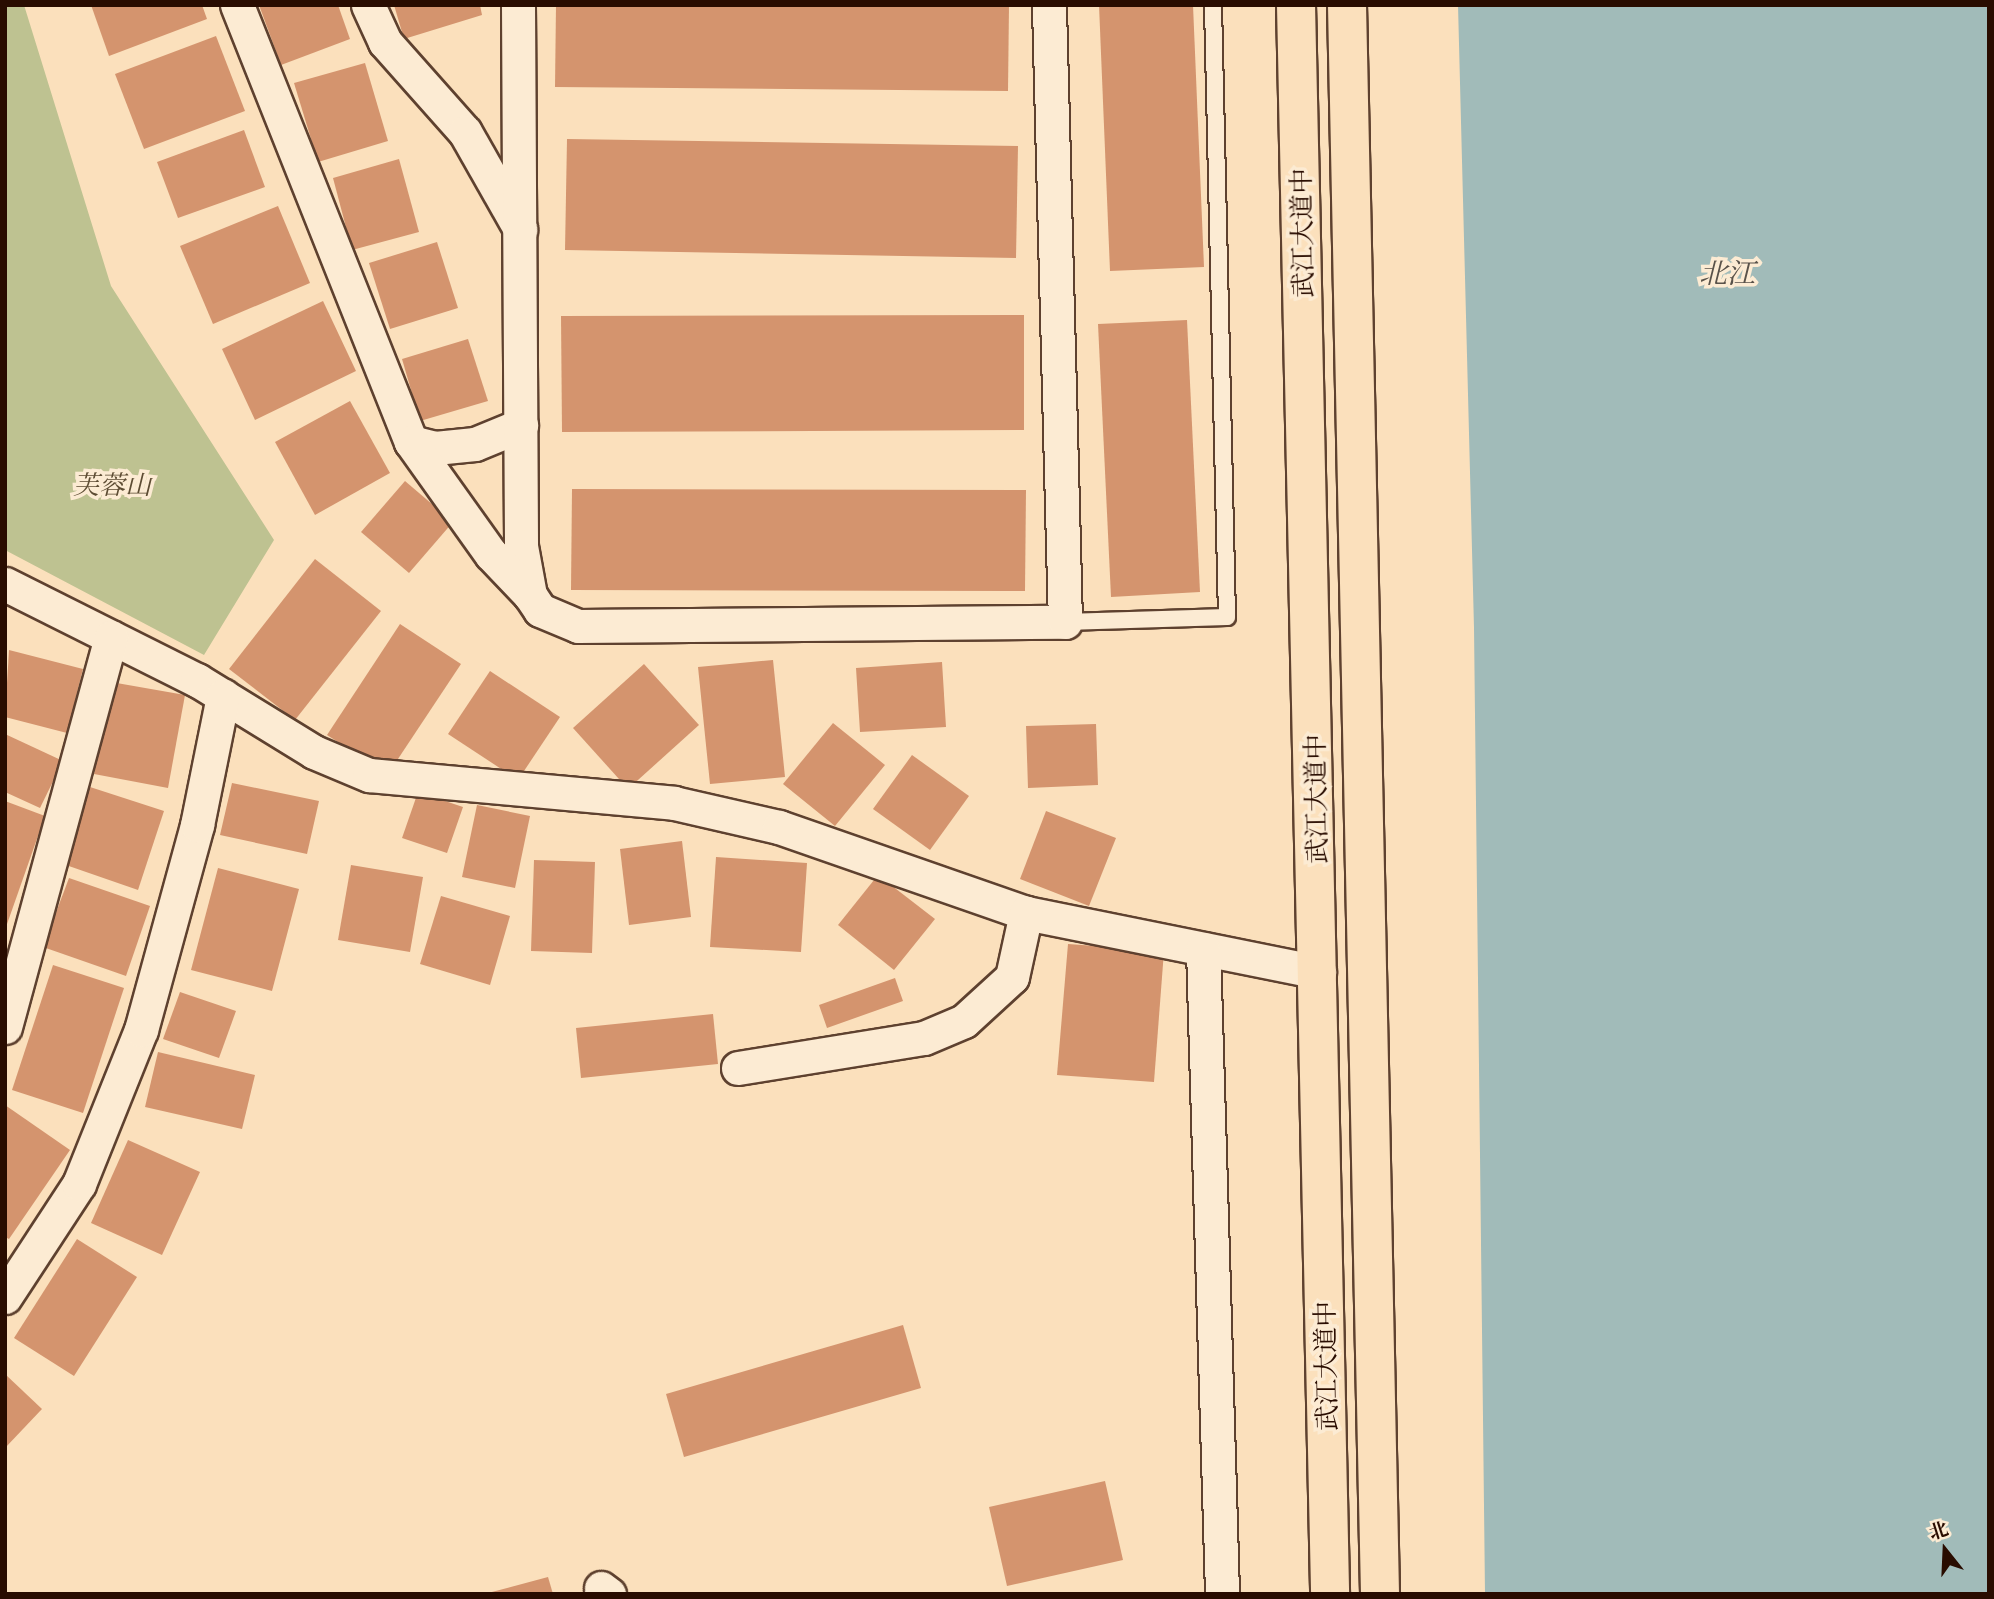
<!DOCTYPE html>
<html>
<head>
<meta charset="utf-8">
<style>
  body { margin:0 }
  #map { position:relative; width:1994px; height:1599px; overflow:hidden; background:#fbe0bc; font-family:"Gentium Book Plus","Noto Serif SC",serif }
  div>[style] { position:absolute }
  .green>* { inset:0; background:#bec291 }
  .water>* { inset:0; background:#a1bbb9 }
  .building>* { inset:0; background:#d4946e }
  .roads { filter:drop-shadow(2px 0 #5e412f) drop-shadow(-2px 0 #5e412f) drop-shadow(0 2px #5e412f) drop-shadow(0 -2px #5e412f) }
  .service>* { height:16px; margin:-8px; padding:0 8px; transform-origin:8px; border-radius:8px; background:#fcebd3 }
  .minor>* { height:33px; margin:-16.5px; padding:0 16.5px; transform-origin:16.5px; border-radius:16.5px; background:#fcebd3 }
  .primary>* { height:38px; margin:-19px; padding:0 19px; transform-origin:19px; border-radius:19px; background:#fbe0bc }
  span { translate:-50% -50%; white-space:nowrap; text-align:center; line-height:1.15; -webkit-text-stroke:7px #fcebd3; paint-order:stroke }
  .street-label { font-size:26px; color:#290c00 }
  .park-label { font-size:26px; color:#5d4c33; font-style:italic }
  .water-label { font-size:28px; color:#59524a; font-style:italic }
  .frame { position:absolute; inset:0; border:7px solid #290c00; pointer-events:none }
  .north { position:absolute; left:1910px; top:1515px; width:70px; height:70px; -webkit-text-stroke:5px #fcebd3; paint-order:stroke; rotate:342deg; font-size:19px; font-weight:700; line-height:28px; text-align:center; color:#290c00 }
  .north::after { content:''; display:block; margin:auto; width:24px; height:32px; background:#290c00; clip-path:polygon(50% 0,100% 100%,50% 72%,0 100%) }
</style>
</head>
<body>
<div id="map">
  <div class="green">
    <i style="clip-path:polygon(5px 5px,24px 5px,111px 286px,274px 540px,204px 655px,5px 550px)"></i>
  </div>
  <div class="water">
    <i style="clip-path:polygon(1458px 5px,1989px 5px,1989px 1594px,1485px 1594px,1474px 628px)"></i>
  </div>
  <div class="building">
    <i style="clip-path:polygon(91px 5px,202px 5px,207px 19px,109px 56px)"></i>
    <i style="clip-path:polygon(259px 5px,338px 5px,350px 39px,281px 65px)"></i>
    <i style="clip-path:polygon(394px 5px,480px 5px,482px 15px,404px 39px)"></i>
    <i style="clip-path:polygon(556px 5px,1009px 5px,1008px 91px,555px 87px)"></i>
    <i style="clip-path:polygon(1099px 5px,1193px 5px,1204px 267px,1110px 271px)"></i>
    <i style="clip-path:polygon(216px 36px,245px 111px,144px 149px,115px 74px)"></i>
    <i style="clip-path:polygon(365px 63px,388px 141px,318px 162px,294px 83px)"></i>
    <i style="clip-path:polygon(244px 130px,265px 187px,178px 218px,157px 162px)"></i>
    <i style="clip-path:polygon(567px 139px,1018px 146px,1016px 258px,565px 250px)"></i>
    <i style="clip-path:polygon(399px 159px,419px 232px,352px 250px,333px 178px)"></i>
    <i style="clip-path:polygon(278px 206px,310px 283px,213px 324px,180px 246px)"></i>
    <i style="clip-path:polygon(437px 242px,458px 308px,390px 329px,369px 263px)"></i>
    <i style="clip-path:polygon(323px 301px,356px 371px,255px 420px,222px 349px)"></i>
    <i style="clip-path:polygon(1024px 315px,1024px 430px,562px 432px,561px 316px)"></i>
    <i style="clip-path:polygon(1187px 320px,1200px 592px,1111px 597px,1098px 324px)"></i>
    <i style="clip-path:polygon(468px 339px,488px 401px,420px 421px,402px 359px)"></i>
    <i style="clip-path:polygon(350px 401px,390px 473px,315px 515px,275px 442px)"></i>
    <i style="clip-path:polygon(405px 481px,453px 522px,409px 573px,361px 532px)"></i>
    <i style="clip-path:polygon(572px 489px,1026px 490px,1025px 591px,571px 590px)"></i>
    <i style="clip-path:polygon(315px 559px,381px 611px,295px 720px,229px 669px)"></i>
    <i style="clip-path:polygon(400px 624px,461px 664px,388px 774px,327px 735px)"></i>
    <i style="clip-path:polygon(9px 650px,83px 669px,67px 733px,5px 717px)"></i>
    <i style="clip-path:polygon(773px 660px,785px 777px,710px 784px,698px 667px)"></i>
    <i style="clip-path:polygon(942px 662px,946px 727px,860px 732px,856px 668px)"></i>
    <i style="clip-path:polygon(644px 664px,699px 725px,628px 789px,573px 728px)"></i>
    <i style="clip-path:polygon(490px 671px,560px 717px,518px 780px,448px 734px)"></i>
    <i style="clip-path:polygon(111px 682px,185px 695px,168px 788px,94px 774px)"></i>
    <i style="clip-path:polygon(833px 723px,885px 765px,835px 826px,783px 784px)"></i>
    <i style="clip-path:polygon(1096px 724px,1098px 785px,1028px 788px,1026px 726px)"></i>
    <i style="clip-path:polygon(5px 734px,63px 761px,40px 808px,5px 792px)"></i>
    <i style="clip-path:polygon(912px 755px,969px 796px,930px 850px,873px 809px)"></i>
    <i style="clip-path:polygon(232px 783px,319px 801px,307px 854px,220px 835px)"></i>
    <i style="clip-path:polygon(90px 787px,164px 811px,138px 890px,63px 864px)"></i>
    <i style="clip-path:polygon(418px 792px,463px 807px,447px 853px,402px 838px)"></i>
    <i style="clip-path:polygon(5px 801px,45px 816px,6px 927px,5px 927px)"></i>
    <i style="clip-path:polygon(477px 805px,530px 816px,515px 888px,462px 877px)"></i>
    <i style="clip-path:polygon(1046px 811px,1116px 838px,1089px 906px,1020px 879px)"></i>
    <i style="clip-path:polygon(682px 841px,691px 917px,629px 925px,620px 849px)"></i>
    <i style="clip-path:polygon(716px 857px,807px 863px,801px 952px,710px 947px)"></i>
    <i style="clip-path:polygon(534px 860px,595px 862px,592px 953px,531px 951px)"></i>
    <i style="clip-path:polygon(351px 865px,423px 877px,410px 952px,338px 940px)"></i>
    <i style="clip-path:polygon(218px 868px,299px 889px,272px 991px,191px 970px)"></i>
    <i style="clip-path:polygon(878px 875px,935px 919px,894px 970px,838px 925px)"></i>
    <i style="clip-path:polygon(69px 878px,150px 906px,126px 976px,43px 947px)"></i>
    <i style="clip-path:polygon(441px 896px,510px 916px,490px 985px,420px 964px)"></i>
    <i style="clip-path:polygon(1068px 944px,1164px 951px,1154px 1082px,1057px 1075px)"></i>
    <i style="clip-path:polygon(53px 965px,124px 988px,83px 1113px,12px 1090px)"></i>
    <i style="clip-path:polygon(895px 978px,903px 1001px,827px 1028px,819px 1005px)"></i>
    <i style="clip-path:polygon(180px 992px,236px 1011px,219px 1058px,163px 1039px)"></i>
    <i style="clip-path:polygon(713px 1014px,718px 1064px,581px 1078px,576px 1028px)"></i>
    <i style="clip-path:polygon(158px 1052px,255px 1075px,242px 1129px,145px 1107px)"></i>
    <i style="clip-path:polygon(5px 1105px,70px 1150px,9px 1239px,5px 1237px)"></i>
    <i style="clip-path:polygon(128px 1140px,200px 1172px,162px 1255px,91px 1223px)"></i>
    <i style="clip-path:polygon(77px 1239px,137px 1277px,74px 1376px,14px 1338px)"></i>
    <i style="clip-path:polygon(903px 1325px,921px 1388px,684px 1457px,666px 1394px)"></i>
    <i style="clip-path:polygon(5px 1374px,42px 1409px,5px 1448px)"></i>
    <i style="clip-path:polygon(1105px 1481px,1123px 1560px,1007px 1586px,989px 1507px)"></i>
    <i style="clip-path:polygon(548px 1577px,553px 1594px,488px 1594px,488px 1593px)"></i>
  </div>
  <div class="roads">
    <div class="service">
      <i style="left:1065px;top:622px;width:162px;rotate:-1.8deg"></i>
      <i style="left:1227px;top:617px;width:612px;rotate:-91.31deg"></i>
    </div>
    <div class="minor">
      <i style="left:237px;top:5px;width:470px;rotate:68.3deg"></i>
      <i style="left:411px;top:442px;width:25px;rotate:14deg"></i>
      <i style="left:435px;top:448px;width:40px;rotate:-5.7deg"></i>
      <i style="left:475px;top:444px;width:50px;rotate:-22.4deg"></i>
      <i style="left:368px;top:5px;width:41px;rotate:65.3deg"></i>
      <i style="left:385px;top:42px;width:120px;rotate:48.4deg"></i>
      <i style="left:465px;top:132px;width:112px;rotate:60.4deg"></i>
      <i style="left:518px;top:5px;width:541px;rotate:89.68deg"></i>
      <i style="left:521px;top:546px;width:50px;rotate:79.6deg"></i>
      <i style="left:530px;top:595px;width:18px;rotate:56deg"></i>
      <i style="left:540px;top:610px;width:41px;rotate:22.8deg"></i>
      <i style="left:578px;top:626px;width:487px;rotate:-0.5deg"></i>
      <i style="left:1065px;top:622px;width:617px;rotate:-91.49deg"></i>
      <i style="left:411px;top:442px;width:138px;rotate:54.5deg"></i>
      <i style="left:491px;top:554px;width:57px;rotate:46.4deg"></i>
      <i style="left:5px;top:584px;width:215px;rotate:26.6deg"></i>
      <i style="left:197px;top:680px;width:137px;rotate:31.6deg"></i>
      <i style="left:314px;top:752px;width:60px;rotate:22.7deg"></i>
      <i style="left:369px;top:775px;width:306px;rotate:5.2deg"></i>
      <i style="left:674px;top:803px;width:108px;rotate:12.9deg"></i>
      <i style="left:779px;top:827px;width:262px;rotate:19.2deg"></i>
      <i style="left:1026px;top:913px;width:299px;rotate:11.4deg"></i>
      <i style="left:1203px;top:949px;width:645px;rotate:88.31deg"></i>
      <i style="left:5px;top:1027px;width:404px;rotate:-74.8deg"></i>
      <i style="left:738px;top:1068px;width:188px;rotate:-9.2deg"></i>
      <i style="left:924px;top:1038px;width:43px;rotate:-23deg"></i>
      <i style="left:964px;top:1021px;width:65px;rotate:-42.5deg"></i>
      <i style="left:1012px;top:977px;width:66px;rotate:-77.7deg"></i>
      <i style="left:5px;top:1297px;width:135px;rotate:-56.8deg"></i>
      <i style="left:79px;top:1184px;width:166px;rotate:-68.1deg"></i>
      <i style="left:141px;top:1030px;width:213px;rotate:-74.7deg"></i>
      <i style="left:197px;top:825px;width:132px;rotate:-78.6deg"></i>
      <i style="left:601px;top:1588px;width:10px;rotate:37deg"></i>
    </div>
    <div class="primary">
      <i style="left:1296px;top:5px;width:1589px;rotate:88.77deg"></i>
      <i style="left:1347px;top:5px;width:1589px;rotate:88.81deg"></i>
    </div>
  </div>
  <div class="street-label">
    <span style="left:1302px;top:233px;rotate:-91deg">武江大道中</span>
    <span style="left:1316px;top:799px;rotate:-91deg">武江大道中</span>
    <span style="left:1326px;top:1366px;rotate:-91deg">武江大道中</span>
  </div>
  <div class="park-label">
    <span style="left:112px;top:485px">芙蓉山</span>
  </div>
  <div class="water-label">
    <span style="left:1727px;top:273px">北江</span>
  </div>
  <div class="frame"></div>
  <div class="north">北</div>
</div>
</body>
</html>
